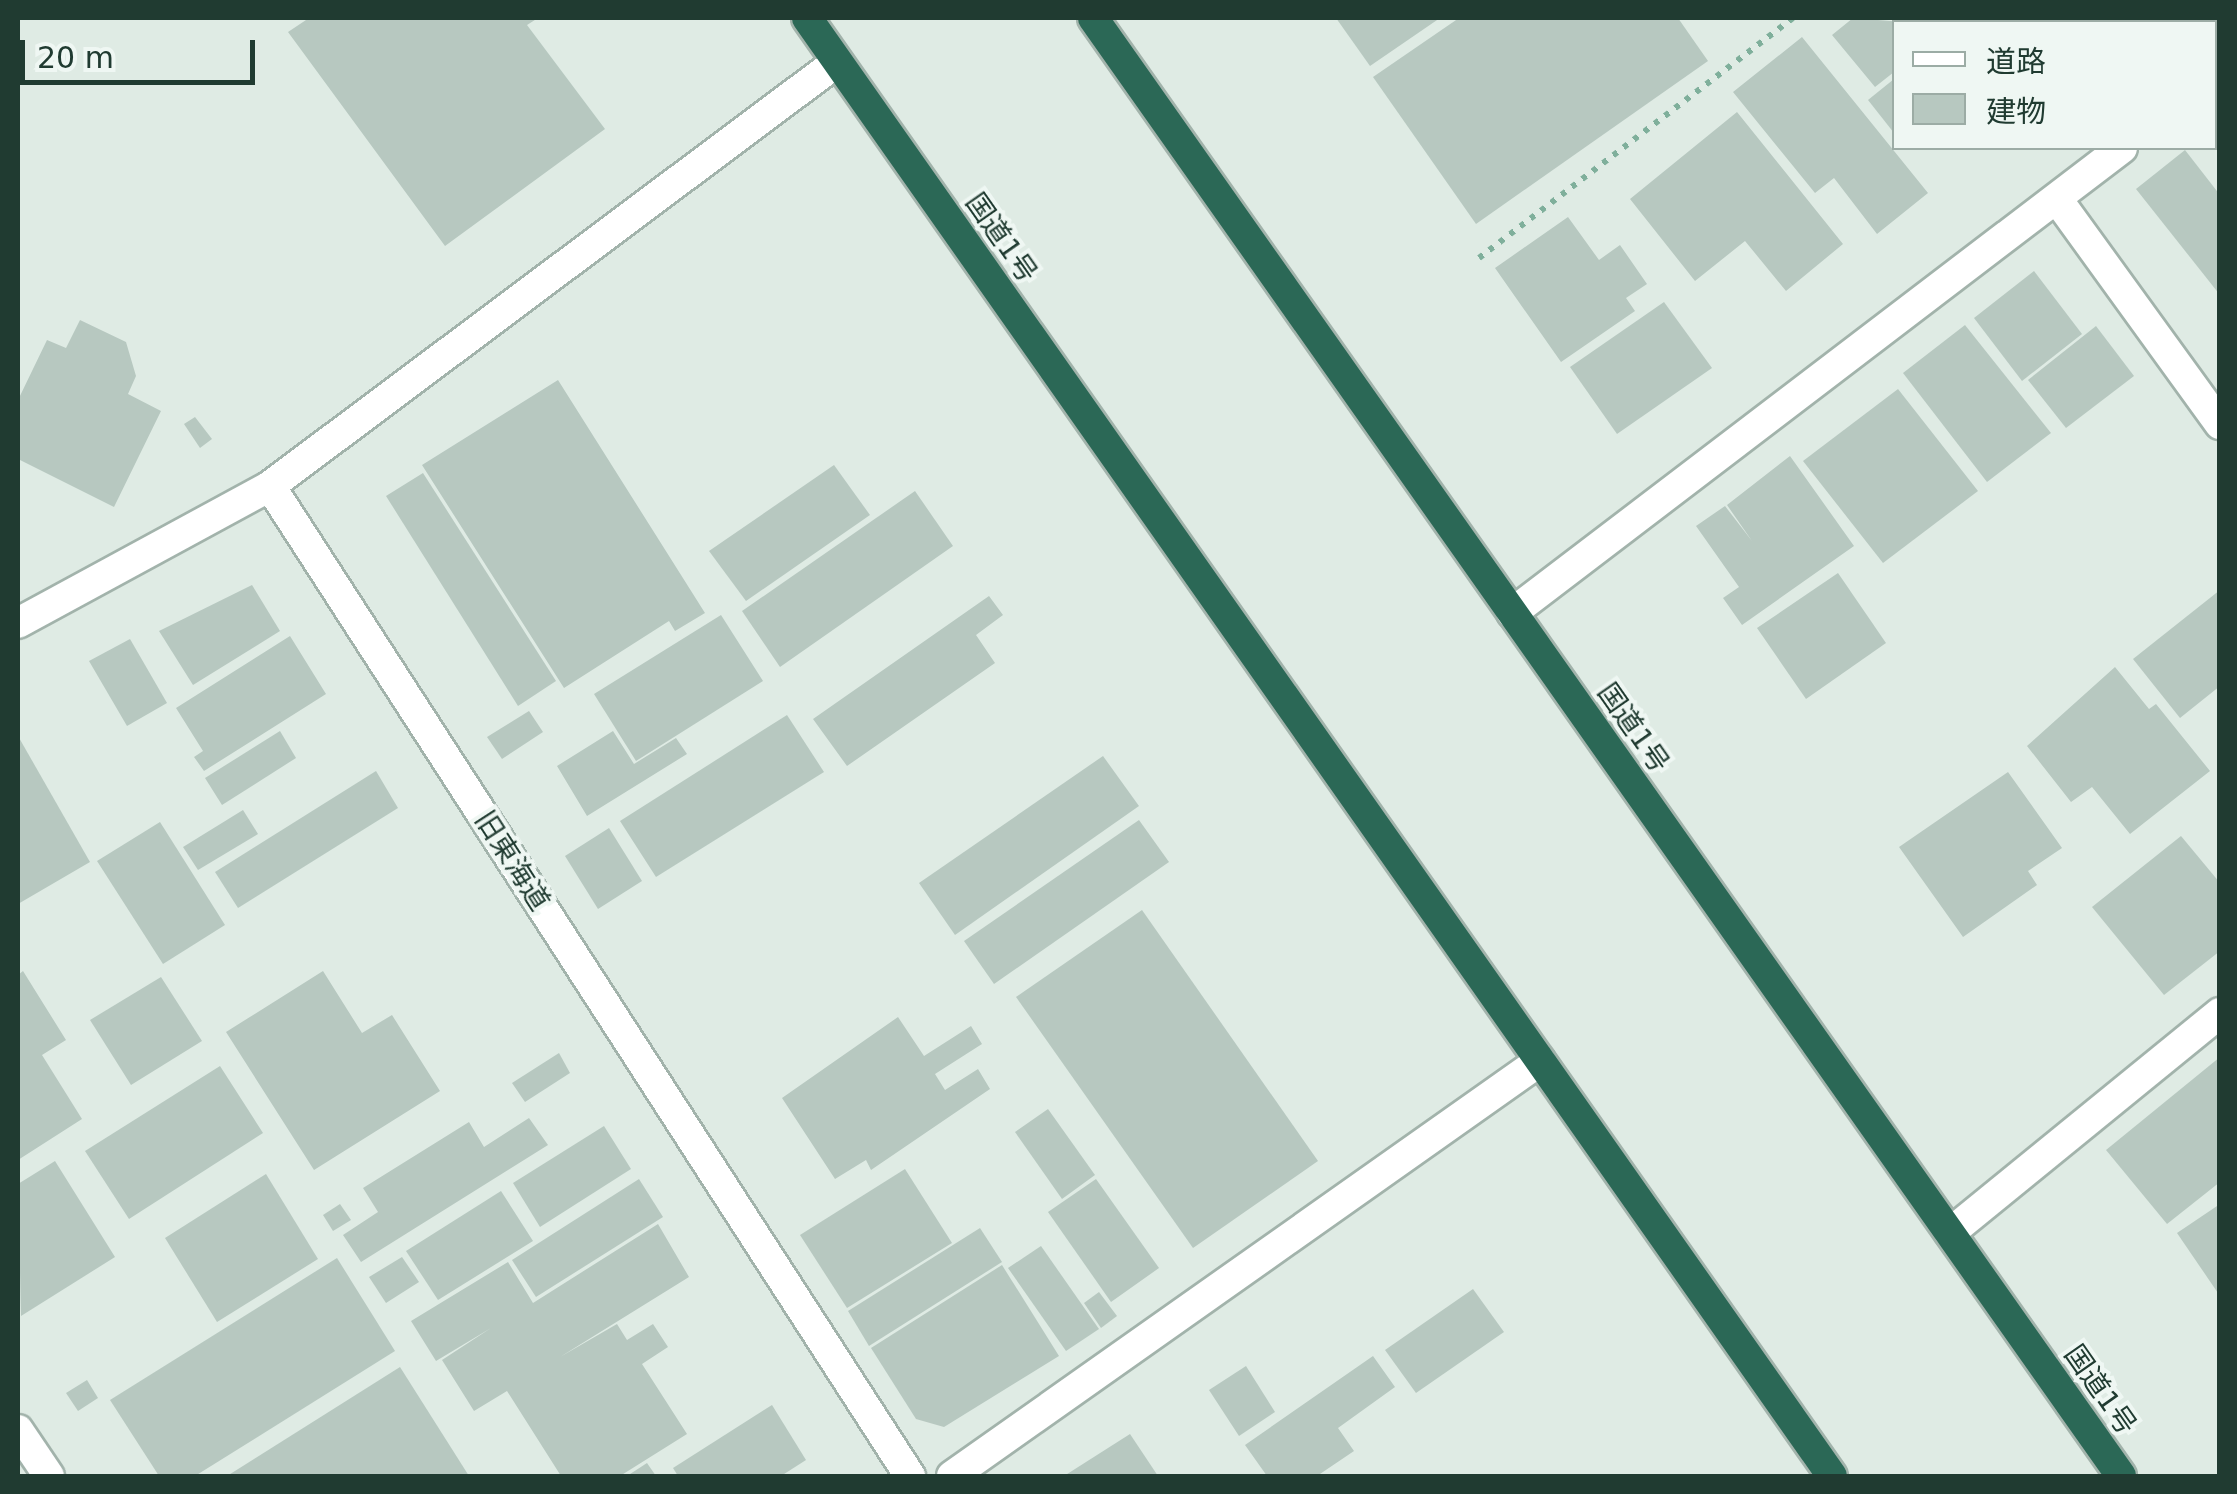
<!DOCTYPE html>
<html>
<head>
<meta charset="utf-8">
<style>
  body { margin:0 }
  #map { position:relative; width:2237px; height:1494px; overflow:hidden; background:#dfebe4; font-family:"DejaVu Sans","Noto Sans JP",sans-serif }
  div>[style] { position:absolute }
  .building>* { inset:0; background:#b7c8c0 }
  .path>* { height:6px; margin-top:-3px; transform-origin:0; background:repeating-linear-gradient(90deg,#7faf9b 0 5px,transparent 0 13px) }
  .roads { filter:drop-shadow(2px 0 #a2b3ab) drop-shadow(-2px 0 #a2b3ab) drop-shadow(0 2px #a2b3ab) drop-shadow(0 -2px #a2b3ab) }
  .street>* { height:30px; margin:-15px; padding:0 15px; transform-origin:15px; border-radius:15px; background:#fff }
  .highway>* { height:30px; margin:-15px; padding:0 15px; transform-origin:15px; border-radius:15px; background:#2b6856 }
  span { translate:-50% -50%; white-space:nowrap; text-align:center; line-height:1.15; -webkit-text-stroke:8px #eff7f3; paint-order:stroke }
  .street-label { font-size:28px; color:#203b31 }
  .frame { position:absolute; inset:0; border:20px solid #203b31; pointer-events:none }
  .legend { position:absolute; left:1892px; top:20px; width:325px; height:130px; box-sizing:border-box; background:#eff7f3; border:2px solid #9caca5; margin:0; padding:12px 18px; list-style:none; font-size:30px; color:#203b31 }
  .legend li { display:flex; align-items:center; gap:20px; height:50px }
  .legend b { width:50px; border:2px solid #9caca5 }
  .scale { position:absolute; left:20px; top:40px; width:235px; height:45px; box-sizing:border-box; border:5px solid #203b31; border-top:0; padding-left:12px; font-size:30px; line-height:35px; white-space:nowrap; color:#203b31; -webkit-text-stroke:8px #eff7f3; paint-order:stroke }
</style>
</head>
<body>
<div id="map">
  <div class="building">
    <i style="clip-path:polygon(309px 18px,538px 18px,527px 25px,605px 129px,445px 246px,288px 32px)"></i>
    <i style="clip-path:polygon(1336px 18px,1440px 18px,1370px 66px)"></i>
    <i style="clip-path:polygon(1459px 18px,1678px 18px,1708px 61px,1476px 224px,1373px 77px)"></i>
    <i style="clip-path:polygon(1853px 18px,1903px 22px,1894px 22px,1894px 72px,1875px 87px,1832px 35px)"></i>
    <i style="clip-path:polygon(1980px 18px,2097px 18px,2101px 22px,1974px 22px)"></i>
    <i style="clip-path:polygon(1802px 37px,1928px 193px,1877px 234px,1834px 178px,1815px 193px,1733px 92px)"></i>
    <i style="clip-path:polygon(1894px 79px,1894px 133px,1868px 100px)"></i>
    <i style="clip-path:polygon(1737px 112px,1843px 244px,1786px 291px,1745px 241px,1695px 281px,1630px 199px)"></i>
    <i style="clip-path:polygon(2185px 150px,2220px 195px,2220px 295px,2136px 189px)"></i>
    <i style="clip-path:polygon(1568px 217px,1599px 260px,1620px 245px,1647px 284px,1626px 298px,1635px 311px,1561px 362px,1495px 268px)"></i>
    <i style="clip-path:polygon(2034px 271px,2082px 334px,2022px 381px,1974px 318px)"></i>
    <i style="clip-path:polygon(1664px 302px,1712px 368px,1617px 434px,1570px 367px)"></i>
    <i style="clip-path:polygon(80px 320px,126px 342px,136px 376px,128px 394px,161px 411px,114px 507px,18px 459px,18px 400px,47px 340px,66px 348px)"></i>
    <i style="clip-path:polygon(1965px 325px,2051px 433px,1987px 482px,1903px 373px)"></i>
    <i style="clip-path:polygon(2096px 326px,2134px 376px,2066px 428px,2028px 380px)"></i>
    <i style="clip-path:polygon(558px 380px,705px 613px,675px 631px,669px 621px,564px 688px,422px 465px)"></i>
    <i style="clip-path:polygon(1898px 389px,1978px 491px,1883px 563px,1803px 461px)"></i>
    <i style="clip-path:polygon(195px 417px,212px 439px,200px 448px,184px 424px)"></i>
    <i style="clip-path:polygon(1790px 456px,1854px 546px,1742px 625px,1723px 598px,1739px 587px,1696px 526px,1725px 506px,1752px 541px,1727px 505px)"></i>
    <i style="clip-path:polygon(834px 465px,870px 515px,746px 601px,709px 551px)"></i>
    <i style="clip-path:polygon(423px 473px,556px 681px,518px 706px,386px 496px)"></i>
    <i style="clip-path:polygon(915px 491px,953px 546px,780px 667px,742px 611px)"></i>
    <i style="clip-path:polygon(1838px 573px,1886px 643px,1806px 699px,1757px 628px)"></i>
    <i style="clip-path:polygon(252px 585px,280px 631px,193px 685px,159px 631px)"></i>
    <i style="clip-path:polygon(2220px 590px,2220px 686px,2180px 718px,2133px 659px)"></i>
    <i style="clip-path:polygon(989px 596px,1003px 615px,976px 635px,995px 663px,847px 766px,813px 719px)"></i>
    <i style="clip-path:polygon(721px 615px,763px 681px,636px 761px,594px 694px)"></i>
    <i style="clip-path:polygon(290px 636px,326px 694px,204px 771px,194px 757px,203px 751px,176px 708px)"></i>
    <i style="clip-path:polygon(130px 639px,167px 703px,127px 726px,89px 661px)"></i>
    <i style="clip-path:polygon(2115px 667px,2149px 709px,2156px 704px,2210px 771px,2130px 834px,2092px 787px,2071px 802px,2027px 746px)"></i>
    <i style="clip-path:polygon(529px 711px,543px 732px,502px 759px,487px 737px)"></i>
    <i style="clip-path:polygon(787px 715px,824px 772px,656px 877px,620px 821px)"></i>
    <i style="clip-path:polygon(280px 731px,296px 758px,222px 805px,205px 778px)"></i>
    <i style="clip-path:polygon(613px 731px,634px 764px,676px 738px,687px 754px,587px 816px,557px 766px)"></i>
    <i style="clip-path:polygon(18px 736px,90px 862px,18px 904px)"></i>
    <i style="clip-path:polygon(1103px 756px,1139px 806px,955px 935px,919px 883px)"></i>
    <i style="clip-path:polygon(376px 771px,398px 808px,238px 908px,215px 872px)"></i>
    <i style="clip-path:polygon(2008px 772px,2062px 848px,2028px 871px,2037px 885px,1963px 937px,1899px 847px)"></i>
    <i style="clip-path:polygon(243px 810px,258px 834px,198px 870px,183px 847px)"></i>
    <i style="clip-path:polygon(1139px 820px,1169px 862px,994px 984px,964px 941px)"></i>
    <i style="clip-path:polygon(160px 822px,225px 925px,163px 964px,97px 861px)"></i>
    <i style="clip-path:polygon(609px 828px,642px 881px,598px 909px,565px 856px)"></i>
    <i style="clip-path:polygon(2181px 836px,2220px 883px,2220px 951px,2164px 995px,2092px 907px)"></i>
    <i style="clip-path:polygon(1142px 910px,1318px 1161px,1193px 1248px,1016px 997px)"></i>
    <i style="clip-path:polygon(23px 971px,66px 1040px,42px 1055px,82px 1119px,18px 1160px,18px 975px)"></i>
    <i style="clip-path:polygon(323px 971px,362px 1033px,392px 1015px,440px 1091px,314px 1170px,226px 1032px)"></i>
    <i style="clip-path:polygon(161px 977px,202px 1041px,131px 1085px,90px 1020px)"></i>
    <i style="clip-path:polygon(898px 1017px,924px 1056px,971px 1026px,982px 1044px,935px 1074px,945px 1090px,978px 1069px,990px 1089px,871px 1170px,866px 1160px,835px 1179px,782px 1098px)"></i>
    <i style="clip-path:polygon(559px 1053px,570px 1073px,525px 1102px,512px 1083px)"></i>
    <i style="clip-path:polygon(2220px 1057px,2220px 1182px,2167px 1224px,2106px 1150px)"></i>
    <i style="clip-path:polygon(220px 1066px,263px 1133px,129px 1219px,85px 1151px)"></i>
    <i style="clip-path:polygon(1048px 1109px,1095px 1175px,1062px 1199px,1015px 1132px)"></i>
    <i style="clip-path:polygon(529px 1118px,548px 1145px,361px 1262px,343px 1235px,378px 1212px,363px 1188px,469px 1122px,484px 1147px)"></i>
    <i style="clip-path:polygon(604px 1126px,631px 1169px,540px 1227px,513px 1183px)"></i>
    <i style="clip-path:polygon(55px 1161px,115px 1257px,21px 1316px,18px 1184px)"></i>
    <i style="clip-path:polygon(905px 1169px,952px 1243px,847px 1308px,800px 1235px)"></i>
    <i style="clip-path:polygon(266px 1174px,318px 1259px,217px 1322px,165px 1238px)"></i>
    <i style="clip-path:polygon(639px 1179px,663px 1217px,536px 1297px,512px 1260px)"></i>
    <i style="clip-path:polygon(1096px 1179px,1159px 1268px,1111px 1302px,1048px 1212px)"></i>
    <i style="clip-path:polygon(501px 1191px,533px 1241px,438px 1300px,406px 1251px)"></i>
    <i style="clip-path:polygon(340px 1204px,351px 1220px,333px 1231px,323px 1215px)"></i>
    <i style="clip-path:polygon(2220px 1204px,2220px 1296px,2177px 1233px)"></i>
    <i style="clip-path:polygon(658px 1224px,689px 1277px,560px 1357px,617px 1324px,627px 1340px,653px 1324px,668px 1347px,642px 1364px,687px 1434px,620px 1476px,561px 1476px,507px 1391px,474px 1411px,442px 1360px,491px 1328px,436px 1361px,411px 1321px,508px 1262px,533px 1303px)"></i>
    <i style="clip-path:polygon(980px 1228px,1002px 1262px,869px 1346px,848px 1311px)"></i>
    <i style="clip-path:polygon(1041px 1246px,1099px 1329px,1066px 1351px,1008px 1268px)"></i>
    <i style="clip-path:polygon(402px 1257px,419px 1282px,386px 1303px,369px 1277px)"></i>
    <i style="clip-path:polygon(337px 1258px,395px 1351px,195px 1476px,159px 1476px,110px 1400px)"></i>
    <i style="clip-path:polygon(1002px 1265px,1059px 1356px,944px 1427px,916px 1419px,871px 1348px)"></i>
    <i style="clip-path:polygon(1473px 1289px,1504px 1332px,1416px 1393px,1385px 1350px)"></i>
    <i style="clip-path:polygon(1099px 1292px,1117px 1316px,1101px 1328px,1084px 1303px)"></i>
    <i style="clip-path:polygon(1373px 1356px,1395px 1387px,1338px 1428px,1354px 1451px,1317px 1476px,1267px 1476px,1245px 1445px)"></i>
    <i style="clip-path:polygon(1246px 1366px,1275px 1412px,1239px 1436px,1209px 1390px)"></i>
    <i style="clip-path:polygon(400px 1367px,469px 1476px,227px 1476px)"></i>
    <i style="clip-path:polygon(87px 1380px,98px 1398px,78px 1411px,66px 1393px)"></i>
    <i style="clip-path:polygon(772px 1405px,806px 1460px,781px 1476px,678px 1476px,673px 1468px)"></i>
    <i style="clip-path:polygon(1130px 1434px,1158px 1476px,1064px 1476px)"></i>
    <i style="clip-path:polygon(647px 1463px,656px 1476px,627px 1476px)"></i>
  </div>
  <div class="path">
    <i style="left:1479px;top:258px;width:395px;rotate:-37.4deg"></i>
  </div>
  <div class="roads">
    <div class="street">
      <i style="left:2214px;top:74px;width:7px;rotate:-34deg"></i>
      <i style="left:2057px;top:199px;width:278px;rotate:54.1deg"></i>
      <i style="left:270px;top:486px;width:1179px;rotate:57.12deg"></i>
      <i style="left:1512px;top:613px;width:767px;rotate:-37.32deg"></i>
      <i style="left:18px;top:623px;width:287px;rotate:-28.5deg"></i>
      <i style="left:270px;top:486px;width:708px;rotate:-36.79deg"></i>
      <i style="left:1950px;top:1233px;width:348px;rotate:-39.2deg"></i>
      <i style="left:18px;top:1430px;width:55px;rotate:56deg"></i>
      <i style="left:952px;top:1476px;width:720px;rotate:-35.21deg"></i>
    </div>
    <div class="highway">
      <i style="left:807px;top:18px;width:1782px;rotate:54.89deg"></i>
      <i style="left:1093px;top:18px;width:1784px;rotate:54.81deg"></i>
    </div>
  </div>
  <div class="street-label">
    <span style="left:1001px;top:238px;rotate:55deg">国道1号</span>
    <span style="left:1633px;top:728px;rotate:55deg">国道1号</span>
    <span style="left:512px;top:861px;rotate:57deg">旧東海道</span>
    <span style="left:2100px;top:1390px;rotate:55deg">国道1号</span>
  </div>
  <div class="frame"></div>
  <ul class="legend">
  <li><b style="height:12px;background:#fff"></b>道路</li>
  <li><b style="height:28px;background:#b7c8c0"></b>建物</li>
  </ul>
  <div class="scale">20 m</div>
</div>
</body>
</html>
